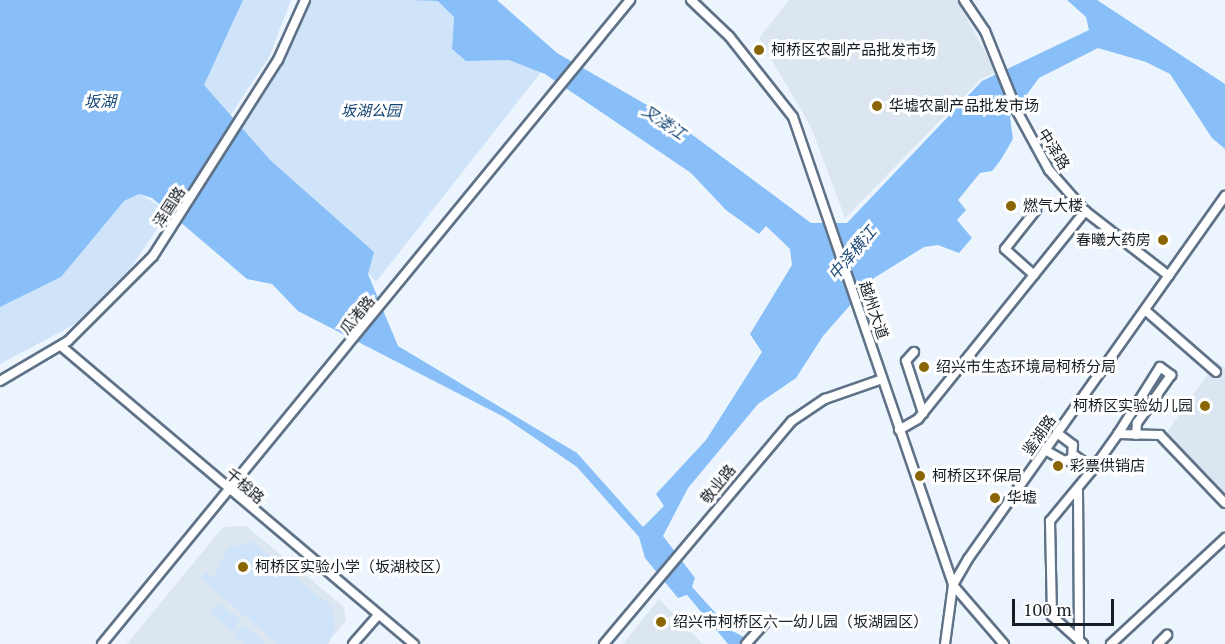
<!DOCTYPE html>
<html>
<head>
<meta charset="utf-8">
<style>
  body { margin:0 }
  #map { position:relative; width:1225px; height:644px; overflow:hidden; background:#ecf5fe; font-family:"PT Serif","Noto Sans SC",serif }
  div>[style] { position:absolute }
  .built>* { inset:0; background:#dbe6f1 }
  .green>* { inset:0; background:#cfe3f9 }
  .water>* { inset:0; background:#89bff8 }
  .roads { filter:drop-shadow(2px 0 #5f7287) drop-shadow(-2px 0 #5f7287) drop-shadow(0 2px #5f7287) drop-shadow(0 -2px #5f7287) }
  .minor>* { height:8px; margin:-4px; padding:0 4px; transform-origin:4px; border-radius:4px; background:#fff }
  .dots>* { width:16px; height:16px; translate:-50% -50%; box-sizing:border-box; border:3px solid #fff; border-radius:50% }
  span { translate:-50% -50%; white-space:nowrap; text-align:center; line-height:1.15; -webkit-text-stroke:6px #fff; paint-order:stroke }
  .poi-label { font-size:15px; color:#151d25 }
  .left { translate:0 -50%; text-align:left }
  .right { translate:-100% -50%; text-align:right }
  .park-label { font-size:15px; color:#134371; font-style:italic }
  .street-label { font-size:15px; color:#151d25 }
  .water-label { font-size:16px; color:#1a4a78; font-style:italic }
  .scale { position:absolute; left:1012px; top:599px; width:102px; height:27px; box-sizing:border-box; border:3px solid #151d25; border-top:0; padding-left:8px; font-size:18px; line-height:21px; white-space:nowrap; color:#151d25; -webkit-text-stroke:4px #fff; paint-order:stroke }
</style>
</head>
<body>
<div id="map">
  <div class="built">
    <i style="clip-path:polygon(789px 0,957px 0,996px 72px,980px 80px,845px 218px,811px 127px,759px 38px)"></i>
    <i style="clip-path:polygon(1217px 361px,1225px 369px,1225px 494px,1165px 435px)"></i>
    <i style="clip-path:polygon(246px 526px,344px 607px,346px 621px,326px 644px,127px 644px,223px 527px)"></i>
    <i style="clip-path:polygon(659px 599px,703px 644px,623px 644px)"></i>
  </div>
  <div class="green">
    <i style="clip-path:polygon(243px 0,291px 0,269px 57px,230px 116px,203px 85px)"></i>
    <i style="clip-path:polygon(308px 0,442px 0,454px 17px,452px 49px,466px 61px,509px 60px,541px 72px,376px 282px,239px 126px,298px 32px)"></i>
    <i style="clip-path:polygon(139px 194px,169px 211px,130px 269px,77px 323px,0 364px,0 307px,61px 277px,97px 227px,124px 201px)"></i>
    <i style="clip-path:polygon(252px 541px,333px 608px,335px 630px,328px 644px,277px 644px,201px 578px,206px 572px,214px 578px,227px 548px)"></i>
    <i style="clip-path:polygon(220px 603px,241px 621px,232px 632px,210px 614px)"></i>
    <i style="clip-path:polygon(243px 624px,265px 642px,263px 644px,245px 644px,234px 635px)"></i>
  </div>
  <div class="water">
    <i style="clip-path:polygon(0 0,243px 0,204px 85px,270px 160px,374px 252px,368px 274px,398px 346px,577px 453px,643px 527px,664px 506px,656px 494px,706px 440px,762px 352px,750px 334px,792px 265px,790px 249px,766px 226px,759px 234px,726px 210px,691px 173px,545px 74px,509px 60px,466px 61px,452px 49px,454px 17px,438px 1px,412px 0,497px 0,557px 53px,671px 119px,811px 223px,847px 223px,982px 81px,1089px 30px,1086px 17px,1067px 0,1097px 0,1225px 84px,1225px 149px,1212px 138px,1170px 74px,1146px 62px,1098px 48px,1039px 78px,1010px 117px,1013px 139px,1000px 161px,992px 171px,980px 173px,958px 200px,966px 210px,957px 220px,972px 238px,959px 253px,938px 245px,924px 247px,874px 278px,823px 336px,796px 378px,758px 404px,688px 488px,663px 536px,695px 578px,692px 587px,731px 630px,756px 644px,728px 644px,687px 595px,678px 598px,645px 558px,639px 537px,577px 467px,504px 417px,298px 311px,272px 284px,247px 279px,152px 198px,139px 194px,124px 201px,61px 277px,0 307px)"></i>
  </div>
  <div class="roads">
    <div class="minor">
      <i style="left:691px;top:0;width:52px;rotate:43.5deg"></i>
      <i style="left:729px;top:36px;width:103px;rotate:51.7deg"></i>
      <i style="left:793px;top:117px;width:495px;rotate:71.1deg"></i>
      <i style="left:953px;top:585px;width:78px;rotate:49.2deg"></i>
      <i style="left:964px;top:0;width:37px;rotate:56deg"></i>
      <i style="left:985px;top:31px;width:88px;rotate:68.1deg"></i>
      <i style="left:1018px;top:113px;width:65px;rotate:61.5deg"></i>
      <i style="left:1049px;top:170px;width:55px;rotate:48.7deg"></i>
      <i style="left:1085px;top:211px;width:106px;rotate:37.7deg"></i>
      <i style="left:1034px;top:275px;width:39px;rotate:-138deg"></i>
      <i style="left:1005px;top:249px;width:50px;rotate:-51.5deg"></i>
      <i style="left:1145px;top:310px;width:94px;rotate:41.1deg"></i>
      <i style="left:61px;top:346px;width:462px;rotate:40.2deg"></i>
      <i style="left:914px;top:352px;width:12px;rotate:132deg"></i>
      <i style="left:906px;top:361px;width:55px;rotate:71.9deg"></i>
      <i style="left:0;top:381px;width:79px;rotate:-30.5deg"></i>
      <i style="left:68px;top:341px;width:120px;rotate:-45deg"></i>
      <i style="left:153px;top:256px;width:232px;rotate:-57.5deg"></i>
      <i style="left:278px;top:60px;width:66px;rotate:-65.8deg"></i>
      <i style="left:899px;top:430px;width:22px;rotate:-30deg"></i>
      <i style="left:918px;top:419px;width:267px;rotate:-51.2deg"></i>
      <i style="left:1118px;top:434px;width:79px;rotate:-57.9deg"></i>
      <i style="left:1160px;top:367px;width:14px;rotate:36deg"></i>
      <i style="left:1171px;top:375px;width:59px;rotate:125.3deg"></i>
      <i style="left:1137px;top:423px;width:12px;rotate:95deg"></i>
      <i style="left:1045px;top:450px;width:23px;rotate:29deg"></i>
      <i style="left:1065px;top:461px;width:8px;rotate:-23deg"></i>
      <i style="left:1072px;top:458px;width:13px;rotate:-86deg"></i>
      <i style="left:1073px;top:445px;width:20px;rotate:-143deg"></i>
      <i style="left:1074px;top:455px;width:24px;rotate:36deg"></i>
      <i style="left:1093px;top:469px;width:43px;rotate:-54.5deg"></i>
      <i style="left:1118px;top:434px;width:42px;rotate:1.4deg"></i>
      <i style="left:1160px;top:435px;width:94px;rotate:46.3deg"></i>
      <i style="left:1078px;top:490px;width:151px;rotate:89.6deg"></i>
      <i style="left:102px;top:644px;width:833px;rotate:-50.65deg"></i>
      <i style="left:353px;top:644px;width:38px;rotate:-49deg"></i>
      <i style="left:604px;top:644px;width:292px;rotate:-49.9deg"></i>
      <i style="left:792px;top:421px;width:40px;rotate:-34deg"></i>
      <i style="left:825px;top:399px;width:60px;rotate:-19.3deg"></i>
      <i style="left:746px;top:644px;width:27px;rotate:-48deg"></i>
      <i style="left:945px;top:644px;width:60px;rotate:-82.3deg"></i>
      <i style="left:953px;top:585px;width:30px;rotate:-60deg"></i>
      <i style="left:968px;top:559px;width:445px;rotate:-54.7deg"></i>
      <i style="left:1083px;top:644px;width:42px;rotate:-137.9deg"></i>
      <i style="left:1052px;top:616px;width:95px;rotate:-91.2deg"></i>
      <i style="left:1050px;top:521px;width:67px;rotate:-50.4deg"></i>
      <i style="left:1111px;top:644px;width:156px;rotate:-42.9deg"></i>
      <i style="left:1158px;top:644px;width:13px;rotate:-45deg"></i>
    </div>
  </div>
  <div class="dots">
    <i style="left:759px;top:50px;background:#8a6504"></i>
    <i style="left:877px;top:106px;background:#8a6504"></i>
    <i style="left:1011px;top:206px;background:#8a6504"></i>
    <i style="left:1163px;top:240px;background:#8a6504"></i>
    <i style="left:924px;top:367px;background:#8a6504"></i>
    <i style="left:1205px;top:406px;background:#8a6504"></i>
    <i style="left:1058px;top:466px;background:#8a6504"></i>
    <i style="left:920px;top:476px;background:#8a6504"></i>
    <i style="left:995px;top:498px;background:#8a6504"></i>
    <i style="left:243px;top:567px;background:#8a6504"></i>
    <i style="left:661px;top:622px;background:#8a6504"></i>
  </div>
  <div class="poi-label">
    <span class="left" style="left:771px;top:50px">柯桥区农副产品批发市场</span>
    <span class="left" style="left:889px;top:106px">华墟农副产品批发市场</span>
    <span class="left" style="left:1023px;top:206px">燃气大楼</span>
    <span class="right" style="left:1151px;top:240px">春曦大药房</span>
    <span class="left" style="left:936px;top:367px">绍兴市生态环境局柯桥分局</span>
    <span class="right" style="left:1193px;top:406px">柯桥区实验幼儿园</span>
    <span class="left" style="left:1070px;top:466px">彩票供销店</span>
    <span class="left" style="left:932px;top:476px">柯桥区环保局</span>
    <span class="left" style="left:1007px;top:498px">华墟</span>
    <span class="left" style="left:255px;top:567px">柯桥区实验小学（坂湖校区）</span>
    <span class="left" style="left:673px;top:622px">绍兴市柯桥区六一幼儿园（坂湖园区）</span>
  </div>
  <div class="park-label">
    <span style="left:371px;top:111px">坂湖公园</span>
  </div>
  <div class="street-label">
    <span style="left:1054px;top:149px;rotate:58deg">中泽路</span>
    <span style="left:169px;top:207px;rotate:-57deg">泽国路</span>
    <span style="left:874px;top:310px;rotate:71deg">越州大道</span>
    <span style="left:357px;top:315px;rotate:-50deg">瓜渚路</span>
    <span style="left:1039px;top:435px;rotate:-55deg">鉴湖路</span>
    <span style="left:718px;top:484px;rotate:-51deg">敬业路</span>
    <span style="left:245px;top:486px;rotate:40deg">千梭路</span>
  </div>
  <div class="water-label">
    <span style="left:100px;top:101px">坂湖</span>
    <span style="left:664px;top:122px;rotate:34deg">叉溇江</span>
    <span style="left:852px;top:253px;rotate:-50deg">中泽横江</span>
  </div>
  <div class="scale">100 m</div>
</div>
</body>
</html>
